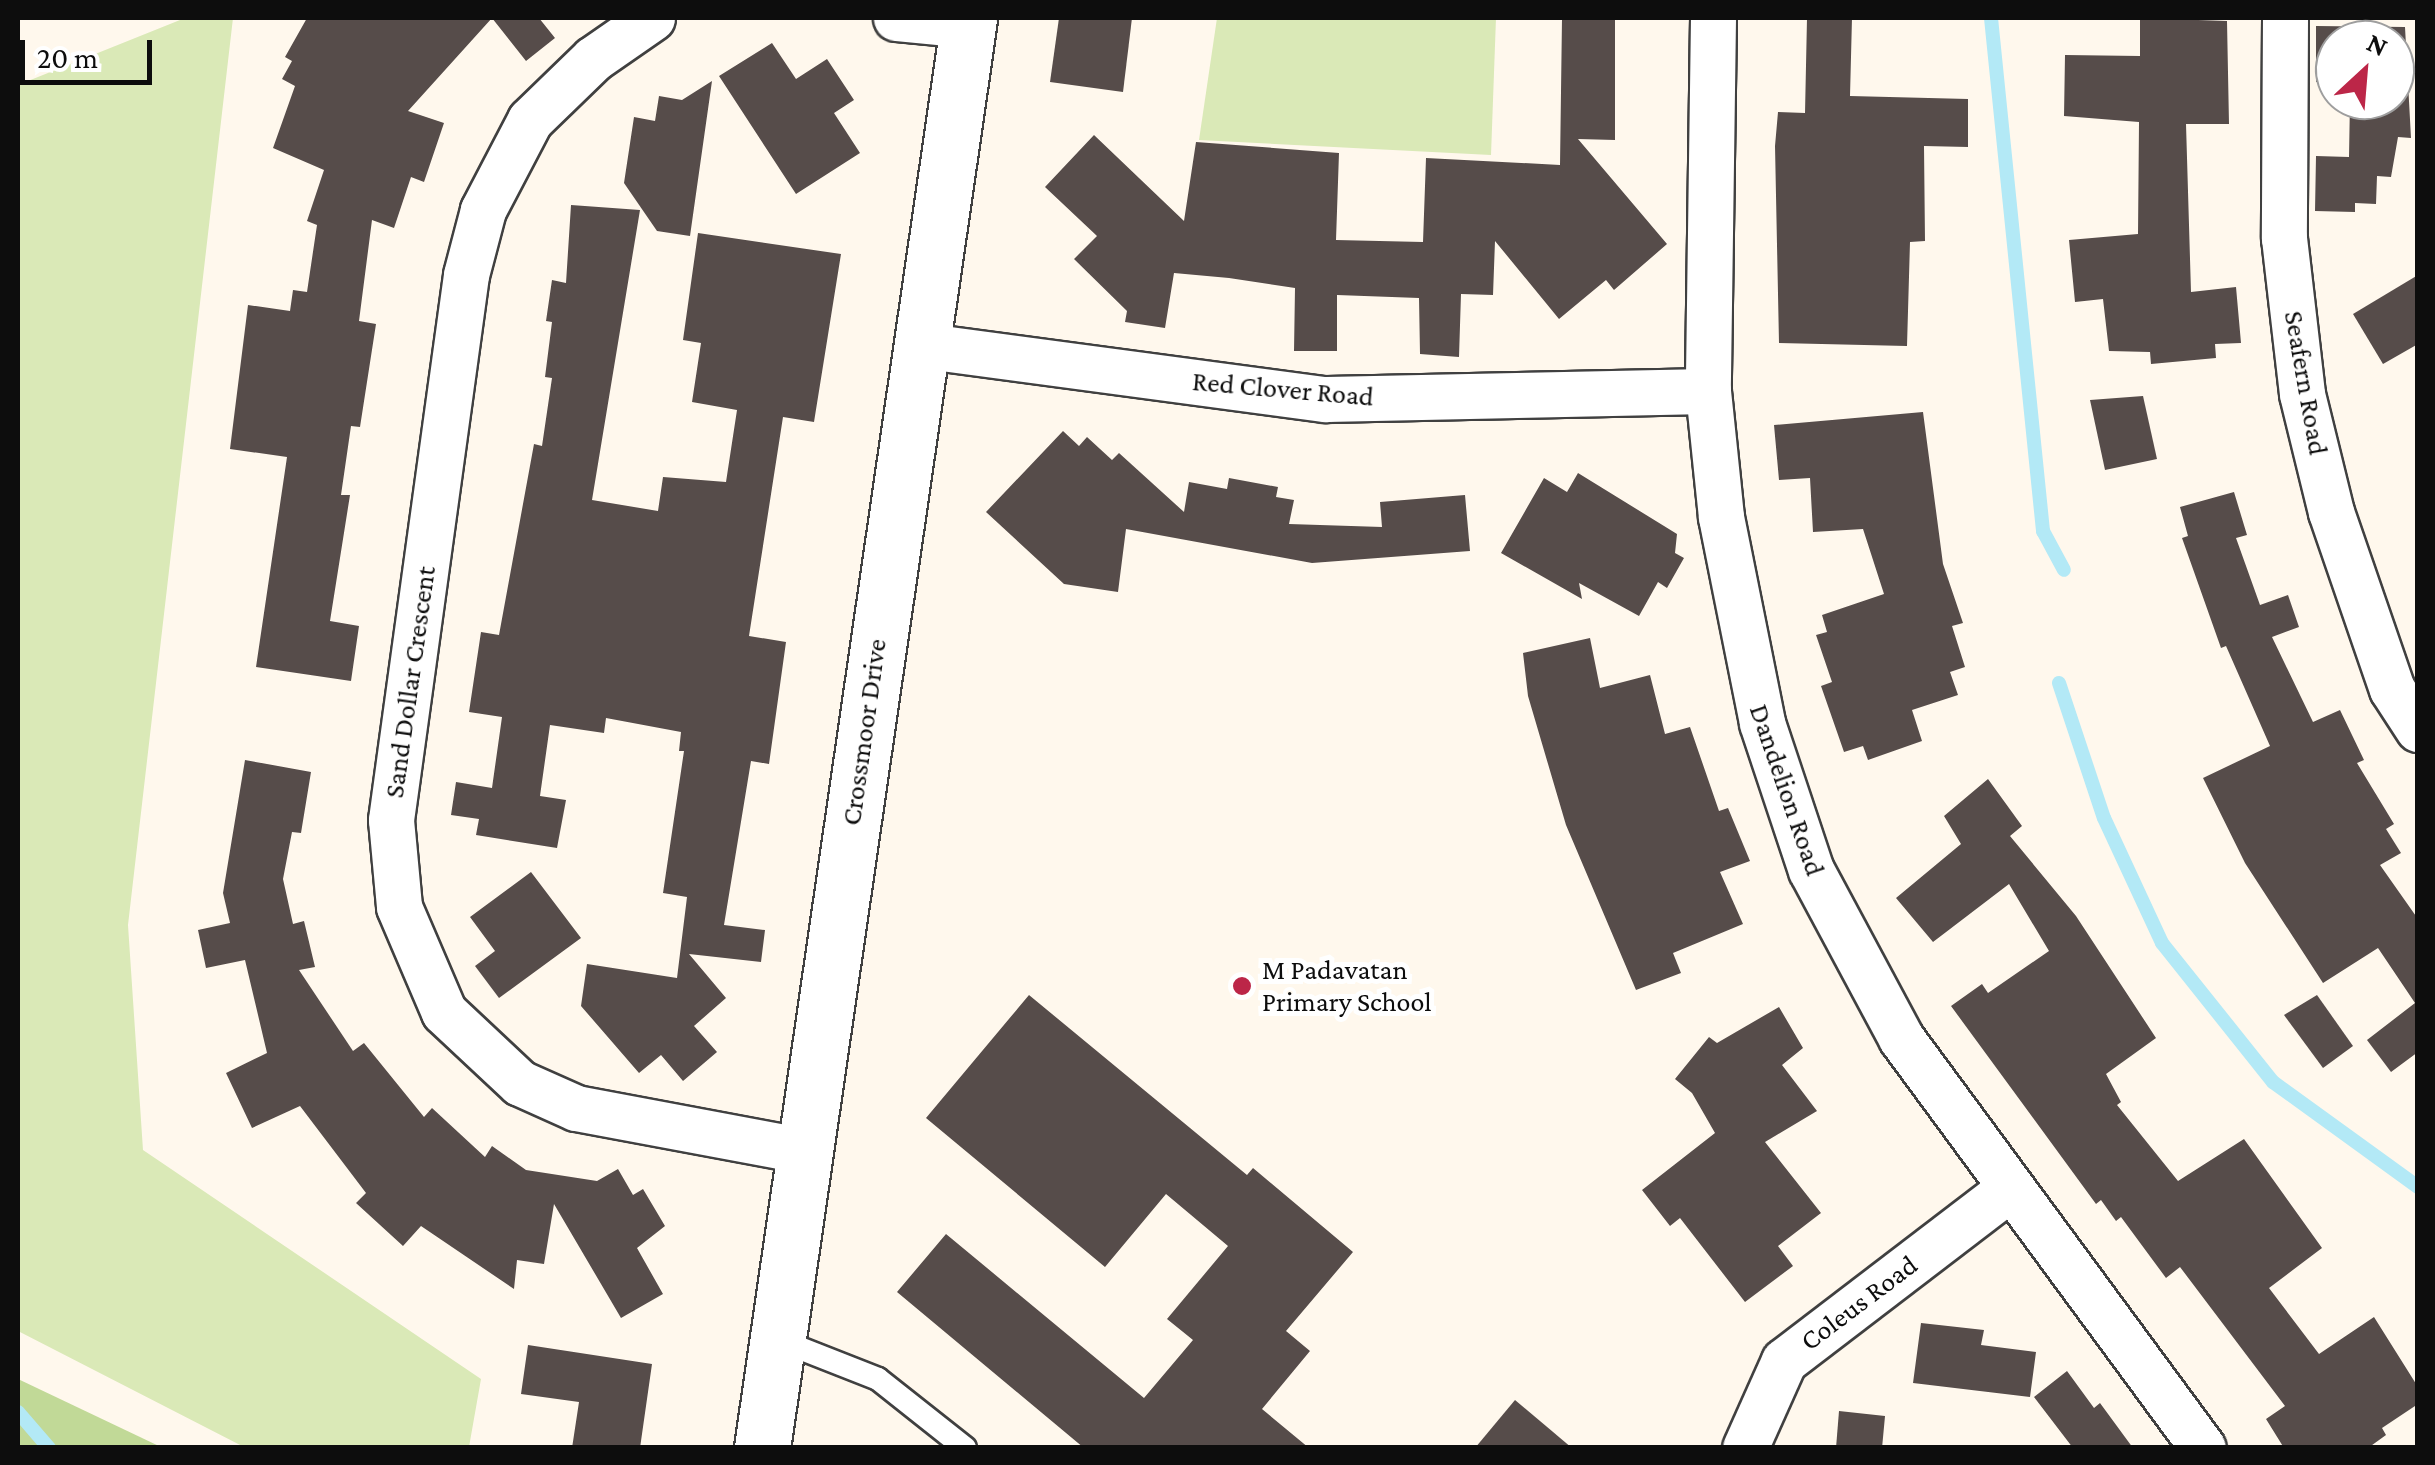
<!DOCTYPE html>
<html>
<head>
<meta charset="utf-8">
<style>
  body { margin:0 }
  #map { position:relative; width:2435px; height:1465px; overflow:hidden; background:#fff8ed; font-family:"Crimson Pro",serif }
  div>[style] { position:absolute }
  .green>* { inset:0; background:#dae9b7 }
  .forest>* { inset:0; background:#c1d997 }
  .stream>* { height:14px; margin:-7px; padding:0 7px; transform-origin:7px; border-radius:7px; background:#b3e9f6 }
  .building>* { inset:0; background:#564c4a }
  .roads { filter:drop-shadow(2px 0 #404040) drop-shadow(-2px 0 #404040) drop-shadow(0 2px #404040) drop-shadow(0 -2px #404040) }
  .service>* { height:22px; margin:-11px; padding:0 11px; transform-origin:11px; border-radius:11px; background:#fff }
  .minor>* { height:45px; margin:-22.5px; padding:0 22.5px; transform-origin:22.5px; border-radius:22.5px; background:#fff }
  .tertiary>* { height:55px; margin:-27.5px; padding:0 27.5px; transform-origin:27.5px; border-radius:27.5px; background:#fff }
  .dots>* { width:28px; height:28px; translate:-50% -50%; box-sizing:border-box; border:5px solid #fff; border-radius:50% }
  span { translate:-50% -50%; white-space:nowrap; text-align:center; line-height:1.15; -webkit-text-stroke:10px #fff; paint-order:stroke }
  .street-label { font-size:28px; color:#0d0d0d }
  .poi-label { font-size:28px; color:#0d0d0d }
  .left { translate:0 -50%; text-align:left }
  .frame { position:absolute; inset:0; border:20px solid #0d0d0d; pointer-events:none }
  .north { position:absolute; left:2315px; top:20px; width:100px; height:100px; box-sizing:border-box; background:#fff; border:2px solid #9e9e9e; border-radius:50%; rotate:26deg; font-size:28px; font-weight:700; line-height:40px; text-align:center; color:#0d0d0d }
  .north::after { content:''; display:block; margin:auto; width:35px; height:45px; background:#bc2648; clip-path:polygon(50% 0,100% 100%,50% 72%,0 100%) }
  .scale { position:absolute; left:20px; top:40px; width:132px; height:45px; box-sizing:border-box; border:5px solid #0d0d0d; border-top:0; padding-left:12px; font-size:30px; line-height:35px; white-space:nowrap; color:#0d0d0d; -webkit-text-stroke:8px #fff; paint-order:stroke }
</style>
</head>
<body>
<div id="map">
  <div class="green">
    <i style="clip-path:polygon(185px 18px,233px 18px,128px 925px,143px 1150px,481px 1379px,469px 1447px,244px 1447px,18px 1331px,18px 85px)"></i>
    <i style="clip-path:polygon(1217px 18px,1496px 18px,1491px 155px,1199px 140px)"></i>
  </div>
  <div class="forest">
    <i style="clip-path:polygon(18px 1379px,161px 1447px,18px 1447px)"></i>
  </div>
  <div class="stream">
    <i style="left:1991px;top:18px;width:516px;rotate:84.21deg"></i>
    <i style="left:2043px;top:531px;width:44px;rotate:61.7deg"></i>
    <i style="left:2059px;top:683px;width:142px;rotate:71.6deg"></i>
    <i style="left:2104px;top:818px;width:138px;rotate:65.1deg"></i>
    <i style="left:2162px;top:943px;width:178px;rotate:51.4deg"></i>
    <i style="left:2273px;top:1082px;width:179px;rotate:35.9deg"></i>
    <i style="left:18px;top:1412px;width:48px;rotate:49.3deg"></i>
  </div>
  <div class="building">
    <i style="clip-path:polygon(307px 18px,539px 18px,555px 38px,526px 61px,492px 18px,408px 111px,444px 123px,424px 182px,411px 177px,394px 228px,372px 220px,359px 321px,376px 324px,360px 427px,351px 426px,341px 495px,350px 495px,330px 621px,359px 626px,351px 681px,256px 667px,287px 457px,230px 449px,248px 305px,290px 311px,293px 290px,307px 292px,317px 225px,307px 221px,324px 170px,273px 148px,295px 86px,282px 79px,292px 61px,285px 57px)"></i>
    <i style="clip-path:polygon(1059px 18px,1132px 18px,1123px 92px,1050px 82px)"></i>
    <i style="clip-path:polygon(1562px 18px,1615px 18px,1615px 140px,1578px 139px,1667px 244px,1614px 290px,1606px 280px,1559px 319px,1495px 241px,1493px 295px,1461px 294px,1459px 357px,1420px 354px,1419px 298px,1337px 295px,1337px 351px,1294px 351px,1295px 288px,1229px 278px,1174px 273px,1165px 328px,1125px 322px,1127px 311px,1074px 259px,1097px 236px,1045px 187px,1094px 135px,1184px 221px,1196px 142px,1339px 153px,1336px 240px,1423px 242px,1426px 158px,1560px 165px)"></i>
    <i style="clip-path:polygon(1807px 18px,1852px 18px,1850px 96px,1968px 99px,1968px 147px,1924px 146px,1925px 241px,1910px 242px,1907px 346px,1779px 343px,1775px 146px,1778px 112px,1805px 113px)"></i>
    <i style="clip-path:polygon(2140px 18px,2227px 21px,2229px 124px,2186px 124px,2191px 292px,2236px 287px,2241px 343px,2215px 344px,2216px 358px,2151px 364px,2150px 352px,2109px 351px,2103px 299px,2075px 302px,2069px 240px,2138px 234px,2139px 122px,2064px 116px,2065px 55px,2140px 56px)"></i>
    <i style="clip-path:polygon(2316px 26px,2405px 27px,2411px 138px,2398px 137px,2391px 177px,2377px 176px,2376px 204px,2355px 203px,2355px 212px,2315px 211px,2316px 156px,2349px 157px,2350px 100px,2395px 100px,2395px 40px,2335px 40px,2335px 82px,2316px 82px)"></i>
    <i style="clip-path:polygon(772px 43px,796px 79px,827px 59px,854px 100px,834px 113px,860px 153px,796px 194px,719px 76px)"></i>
    <i style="clip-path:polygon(712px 81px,690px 236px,657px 231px,624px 183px,634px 117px,655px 121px,659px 96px,682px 100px)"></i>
    <i style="clip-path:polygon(571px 205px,640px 210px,592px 500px,658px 511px,663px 477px,726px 482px,737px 410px,692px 402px,701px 343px,683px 340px,698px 233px,841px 254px,814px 422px,783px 417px,749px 636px,786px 642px,769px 764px,751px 761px,724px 925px,765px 930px,761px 962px,689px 954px,726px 998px,694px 1026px,717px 1052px,683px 1081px,661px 1055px,639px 1073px,581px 1006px,587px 964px,677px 978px,687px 897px,663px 893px,684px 751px,679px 751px,681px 732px,606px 718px,604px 733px,550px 725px,540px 796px,566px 800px,557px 848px,476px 835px,479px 819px,451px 815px,456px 782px,492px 788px,502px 717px,469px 712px,481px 632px,499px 635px,534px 444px,542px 446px,552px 378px,545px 377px,552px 322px,546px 321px,552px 280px,566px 283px)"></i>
    <i style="clip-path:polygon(2418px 275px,2418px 344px,2383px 364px,2353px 314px)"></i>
    <i style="clip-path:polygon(2143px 396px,2157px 459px,2105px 470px,2090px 400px)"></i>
    <i style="clip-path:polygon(1923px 412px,1943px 564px,1963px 623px,1952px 626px,1965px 667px,1950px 672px,1958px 695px,1912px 710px,1922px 741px,1868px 760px,1863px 746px,1844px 752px,1821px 686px,1832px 682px,1816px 635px,1827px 632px,1822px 615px,1884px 594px,1863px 529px,1813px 532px,1810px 478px,1779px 480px,1774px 425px)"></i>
    <i style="clip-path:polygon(1063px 431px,1079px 446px,1087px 437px,1112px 460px,1119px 453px,1184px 512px,1189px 482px,1227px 489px,1229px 478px,1278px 487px,1276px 497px,1294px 500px,1289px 524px,1382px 527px,1380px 502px,1465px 495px,1470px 551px,1312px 563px,1126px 529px,1118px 592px,1064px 584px,986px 512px)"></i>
    <i style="clip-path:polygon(1578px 473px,1677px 534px,1675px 553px,1684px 558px,1667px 588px,1658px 582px,1639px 616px,1579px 583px,1582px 599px,1501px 553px,1544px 478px,1567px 492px)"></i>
    <i style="clip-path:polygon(2234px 492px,2247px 535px,2236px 538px,2260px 605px,2288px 595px,2299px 627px,2272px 637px,2313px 722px,2340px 710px,2364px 760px,2357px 763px,2394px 824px,2386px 829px,2401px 853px,2380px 865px,2418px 919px,2418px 1052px,2391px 1072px,2367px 1040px,2415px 1003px,2378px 948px,2323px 983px,2245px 863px,2203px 778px,2270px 746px,2226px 646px,2221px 648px,2182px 538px,2188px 536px,2180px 507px)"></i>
    <i style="clip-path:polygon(1590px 638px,1600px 688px,1650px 675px,1665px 734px,1690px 727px,1719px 811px,1728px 808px,1750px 861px,1720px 872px,1743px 924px,1673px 953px,1681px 973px,1636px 990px,1566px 825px,1528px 696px,1523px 653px)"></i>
    <i style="clip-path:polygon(245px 760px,311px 772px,301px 833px,292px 832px,283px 879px,293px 924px,304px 921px,315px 967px,299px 970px,353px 1051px,364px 1043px,424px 1117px,432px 1108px,485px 1157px,492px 1146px,526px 1170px,597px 1181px,618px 1169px,633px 1195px,643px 1189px,665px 1226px,637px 1248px,663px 1294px,621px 1318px,554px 1204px,544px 1264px,517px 1260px,514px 1289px,421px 1226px,403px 1246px,356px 1203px,366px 1193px,300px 1106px,252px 1128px,226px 1073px,267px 1053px,245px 960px,206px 968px,198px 930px,230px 923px,223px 893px)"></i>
    <i style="clip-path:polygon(1988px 779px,2022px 826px,2010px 836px,2076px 916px,2156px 1038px,2106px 1074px,2121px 1102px,2117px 1105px,2178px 1181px,2244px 1139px,2322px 1248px,2269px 1288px,2319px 1354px,2374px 1317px,2418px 1387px,2418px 1404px,2382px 1428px,2386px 1435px,2368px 1448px,2284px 1448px,2266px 1419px,2285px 1406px,2180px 1267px,2166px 1278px,2121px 1217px,2116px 1221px,2101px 1200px,2096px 1204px,1951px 1006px,1982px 984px,1988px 993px,2049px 951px,2009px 884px,1933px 942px,1896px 898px,1961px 844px,1944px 816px)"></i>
    <i style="clip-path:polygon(531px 872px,581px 938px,499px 998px,475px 966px,495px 951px,470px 917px)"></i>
    <i style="clip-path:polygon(1029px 995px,1247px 1175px,1253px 1168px,1353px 1252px,1286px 1331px,1310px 1351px,1262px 1409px,1309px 1448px,1084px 1448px,897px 1292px,946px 1234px,1144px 1398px,1193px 1340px,1167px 1319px,1228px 1246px,1166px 1194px,1105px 1267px,926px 1118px)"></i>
    <i style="clip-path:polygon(2317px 995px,2353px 1046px,2323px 1068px,2284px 1015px)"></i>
    <i style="clip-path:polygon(1779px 1007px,1803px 1048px,1782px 1065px,1817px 1111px,1765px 1142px,1821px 1213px,1778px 1246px,1793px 1266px,1745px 1302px,1680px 1218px,1670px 1226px,1642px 1190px,1715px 1133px,1692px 1093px,1675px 1079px,1709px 1037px,1717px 1043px)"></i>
    <i style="clip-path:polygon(1921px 1323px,1984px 1330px,1981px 1345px,2036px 1352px,2030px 1397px,1913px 1383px)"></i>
    <i style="clip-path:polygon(528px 1345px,652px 1364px,640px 1448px,572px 1448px,579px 1402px,521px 1394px)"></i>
    <i style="clip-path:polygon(2067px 1371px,2094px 1408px,2100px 1403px,2133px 1448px,2073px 1448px,2034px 1397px)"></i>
    <i style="clip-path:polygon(1515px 1400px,1572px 1448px,1475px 1448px)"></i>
    <i style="clip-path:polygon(1839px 1411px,1885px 1416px,1882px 1448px,1836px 1448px)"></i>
  </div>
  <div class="roads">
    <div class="service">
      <i style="left:779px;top:1340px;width:106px;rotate:21.5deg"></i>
      <i style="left:878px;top:1379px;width:111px;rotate:38.4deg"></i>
    </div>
    <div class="minor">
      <i style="left:652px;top:18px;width:72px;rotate:145.2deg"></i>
      <i style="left:593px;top:59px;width:88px;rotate:135.9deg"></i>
      <i style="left:530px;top:120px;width:102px;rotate:117.6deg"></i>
      <i style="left:483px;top:210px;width:67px;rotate:104.7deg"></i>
      <i style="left:466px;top:275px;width:550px;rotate:97.84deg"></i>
      <i style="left:391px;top:820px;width:87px;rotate:84.7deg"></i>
      <i style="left:399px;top:907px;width:114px;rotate:66.8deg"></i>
      <i style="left:444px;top:1012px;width:104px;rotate:43.1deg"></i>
      <i style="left:520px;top:1083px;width:61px;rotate:24.1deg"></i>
      <i style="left:576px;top:1108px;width:233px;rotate:10.6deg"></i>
      <i style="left:896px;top:18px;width:72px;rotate:5.6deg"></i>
      <i style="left:1713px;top:18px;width:373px;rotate:90.8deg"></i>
      <i style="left:1708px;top:391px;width:127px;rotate:84.1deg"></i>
      <i style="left:1721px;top:517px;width:210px;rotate:78.7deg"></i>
      <i style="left:1762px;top:723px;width:155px;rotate:71.6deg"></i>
      <i style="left:1811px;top:870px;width:191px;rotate:61.8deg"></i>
      <i style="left:1901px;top:1038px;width:509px;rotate:53.63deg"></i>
      <i style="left:2285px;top:18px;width:220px;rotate:90.3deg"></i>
      <i style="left:2284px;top:238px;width:157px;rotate:83.4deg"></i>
      <i style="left:2302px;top:394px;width:122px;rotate:76.2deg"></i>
      <i style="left:2331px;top:512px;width:187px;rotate:71deg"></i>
      <i style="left:2392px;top:689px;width:48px;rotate:57deg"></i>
      <i style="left:919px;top:345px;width:410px;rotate:7.6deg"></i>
      <i style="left:1325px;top:399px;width:383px;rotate:-1.2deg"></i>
      <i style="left:1745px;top:1448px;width:95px;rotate:-65.9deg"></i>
      <i style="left:1784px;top:1361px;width:285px;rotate:-37.4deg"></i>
    </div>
    <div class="tertiary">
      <i style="left:762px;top:1448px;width:1445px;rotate:-81.76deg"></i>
    </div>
  </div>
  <div class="dots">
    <i style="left:1242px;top:986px;background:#bc2648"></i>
  </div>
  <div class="street-label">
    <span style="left:2306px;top:383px;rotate:80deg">Seafern Road</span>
    <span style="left:1283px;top:389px;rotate:5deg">Red Clover Road</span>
    <span style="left:410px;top:682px;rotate:-82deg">Sand Dollar Crescent</span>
    <span style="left:864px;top:732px;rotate:-82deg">Crossmoor Drive</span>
    <span style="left:1787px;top:790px;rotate:71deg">Dandelion Road</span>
    <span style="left:1859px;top:1303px;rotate:-37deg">Coleus Road</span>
  </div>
  <div class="poi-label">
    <span class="left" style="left:1262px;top:986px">M Padavatan<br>Primary School</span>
  </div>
  <div class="frame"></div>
  <div class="north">N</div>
  <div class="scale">20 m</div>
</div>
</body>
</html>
